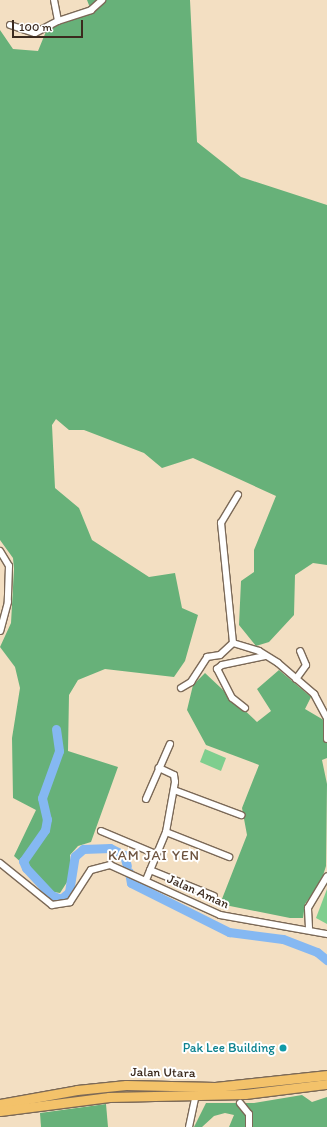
<!DOCTYPE html>
<html>
<head>
<meta charset="utf-8">
<style>
  body { margin:0 }
  #map { position:relative; width:327px; height:1127px; overflow:hidden; background:#f3dfc2; font-family:Itim,sans-serif }
  div>[style] { position:absolute }
  .green>* { inset:0; background:#7fce8e }
  .forest>* { inset:0; background:#67b179 }
  .river>* { height:9px; margin:-4.5px; padding:0 4.5px; transform-origin:4.5px; border-radius:4.5px; background:#85b8f2 }
  .roads { filter:drop-shadow(1px 0 #7b6957) drop-shadow(-1px 0 #7b6957) drop-shadow(0 1px #7b6957) drop-shadow(0 -1px #7b6957) }
  .minor>* { height:6px; margin:-3px; padding:0 3px; transform-origin:3px; border-radius:3px; background:#fff }
  .highway>* { height:9px; margin:-4.5px; padding:0 4.5px; transform-origin:4.5px; border-radius:4.5px; background:#f3c26a }
  .dots>* { width:11px; height:11px; translate:-50% -50%; box-sizing:border-box; border:2px solid #fff; border-radius:50% }
  span { translate:-50% -50%; white-space:nowrap; text-align:center; line-height:1.15; -webkit-text-stroke:4px #fff; paint-order:stroke }
  .street-label { font-size:13px; color:#3b2a1e }
  .culture-label { font-size:13px; color:#0d838f }
  .right { translate:-100% -50%; text-align:right }
  .neighbourhood-label { font-size:14px; color:#6d533f; letter-spacing:1px }
  .scale { position:absolute; left:12px; top:20px; width:71px; height:18px; box-sizing:border-box; border:2px solid #3b2a1e; border-top:0; padding-left:5px; font-size:12px; line-height:14px; white-space:nowrap; color:#3b2a1e; -webkit-text-stroke:3px #fff; paint-order:stroke }
</style>
</head>
<body>
<div id="map">
  <div class="green">
    <i style="clip-path:polygon(205px 749px,226px 758px,221px 771px,200px 762px)"></i>
    <i style="clip-path:polygon(327px 889px,327px 924px,316px 918px)"></i>
  </div>
  <div class="forest">
    <i style="clip-path:polygon(87px 0,190px 0,197px 142px,241px 177px,327px 205px,327px 565px,313px 563px,295px 575px,294px 615px,269px 642px,256px 646px,239px 625px,241px 581px,254px 572px,254px 550px,276px 496px,193px 458px,162px 468px,144px 453px,84px 430px,69px 430px,56px 419px,52px 425px,55px 488px,79px 508px,92px 540px,149px 577px,175px 573px,182px 608px,198px 615px,185px 661px,174px 677px,105px 669px,78px 680px,69px 695px,68px 751px,118px 767px,91px 842px,78px 846px,70px 855px,71px 876px,60px 893px,54px 892px,14px 856px,36px 810px,13px 798px,12px 738px,20px 688px,15px 667px,0 647px,11px 623px,14px 569px,13px 558px,0 540px,0 30px,13px 49px,38px 51px,47px 29px,92px 13px)"></i>
    <i style="clip-path:polygon(279px 670px,311px 697px,305px 709px,327px 722px,327px 758px,322px 760px,327px 784px,326px 866px,321px 882px,305px 904px,303px 918px,290px 918px,220px 904px,247px 835px,242px 808px,259px 765px,206px 745px,187px 710px,193px 685px,205px 673px,257px 722px,271px 711px,257px 689px)"></i>
    <i style="clip-path:polygon(302px 1095px,312px 1102px,327px 1097px,327px 1127px,229px 1127px,234px 1115px,225px 1113px,214px 1116px,202px 1127px,194px 1127px,206px 1103px,254px 1103px)"></i>
    <i style="clip-path:polygon(106px 1104px,108px 1127px,41px 1127px,40px 1113px)"></i>
  </div>
  <div class="river">
    <i style="left:56px;top:729px;width:22px;rotate:82deg"></i>
    <i style="left:59px;top:751px;width:50px;rotate:109.9deg"></i>
    <i style="left:42px;top:798px;width:22px;rotate:77deg"></i>
    <i style="left:47px;top:819px;width:11px;rotate:100deg"></i>
    <i style="left:45px;top:830px;width:38px;rotate:125deg"></i>
    <i style="left:23px;top:861px;width:8px;rotate:67deg"></i>
    <i style="left:26px;top:868px;width:37px;rotate:47deg"></i>
    <i style="left:51px;top:895px;width:11px;rotate:22deg"></i>
    <i style="left:61px;top:899px;width:11px;rotate:-41deg"></i>
    <i style="left:69px;top:892px;width:36px;rotate:-81deg"></i>
    <i style="left:75px;top:856px;width:11px;rotate:-41deg"></i>
    <i style="left:83px;top:849px;width:27px;rotate:-2deg"></i>
    <i style="left:110px;top:848px;width:16px;rotate:27deg"></i>
    <i style="left:124px;top:855px;width:11px;rotate:75deg"></i>
    <i style="left:129px;top:872px;width:11px;rotate:80deg"></i>
    <i style="left:131px;top:883px;width:110px;rotate:26.6deg"></i>
    <i style="left:229px;top:932px;width:54px;rotate:7.4deg"></i>
    <i style="left:283px;top:939px;width:36px;rotate:21deg"></i>
    <i style="left:317px;top:952px;width:13px;rotate:39deg"></i>
  </div>
  <div class="roads">
    <div class="minor">
      <i style="left:54px;top:0;width:21px;rotate:79deg"></i>
      <i style="left:58px;top:21px;width:35px;rotate:-18deg"></i>
      <i style="left:91px;top:10px;width:15px;rotate:-42deg"></i>
      <i style="left:10px;top:25px;width:26px;rotate:18deg"></i>
      <i style="left:35px;top:33px;width:26px;rotate:-28deg"></i>
      <i style="left:0;top:551px;width:17px;rotate:59deg"></i>
      <i style="left:9px;top:566px;width:36px;rotate:92deg"></i>
      <i style="left:8px;top:602px;width:30px;rotate:105deg"></i>
      <i style="left:233px;top:643px;width:27px;rotate:17deg"></i>
      <i style="left:259px;top:651px;width:22px;rotate:32deg"></i>
      <i style="left:278px;top:663px;width:48px;rotate:40.7deg"></i>
      <i style="left:314px;top:694px;width:26px;rotate:62deg"></i>
      <i style="left:296px;top:679px;width:17px;rotate:-54deg"></i>
      <i style="left:306px;top:665px;width:15px;rotate:-113deg"></i>
      <i style="left:181px;top:688px;width:12px;rotate:-31deg"></i>
      <i style="left:191px;top:682px;width:30px;rotate:-57deg"></i>
      <i style="left:207px;top:657px;width:13px;rotate:-9deg"></i>
      <i style="left:220px;top:655px;width:18px;rotate:-43deg"></i>
      <i style="left:233px;top:643px;width:121px;rotate:-95.7deg"></i>
      <i style="left:221px;top:523px;width:33px;rotate:-59deg"></i>
      <i style="left:245px;top:708px;width:16px;rotate:-142deg"></i>
      <i style="left:232px;top:698px;width:33px;rotate:-117deg"></i>
      <i style="left:217px;top:669px;width:6px;rotate:-39deg"></i>
      <i style="left:222px;top:665px;width:44px;rotate:-11.8deg"></i>
      <i style="left:327px;top:715px;width:24px;rotate:90deg"></i>
      <i style="left:174px;top:790px;width:72px;rotate:20.5deg"></i>
      <i style="left:146px;top:799px;width:60px;rotate:-66.4deg"></i>
      <i style="left:101px;top:831px;width:60px;rotate:22.7deg"></i>
      <i style="left:166px;top:832px;width:68px;rotate:21.6deg"></i>
      <i style="left:0;top:863px;width:67px;rotate:38.9deg"></i>
      <i style="left:52px;top:905px;width:18px;rotate:-9deg"></i>
      <i style="left:70px;top:902px;width:38px;rotate:-57deg"></i>
      <i style="left:91px;top:870px;width:20px;rotate:-15deg"></i>
      <i style="left:110px;top:865px;width:121px;rotate:24.4deg"></i>
      <i style="left:220px;top:915px;width:109px;rotate:10.1deg"></i>
      <i style="left:150px;top:870px;width:69px;rotate:22.1deg"></i>
      <i style="left:146px;top:880px;width:52px;rotate:-67.4deg"></i>
      <i style="left:166px;top:832px;width:51px;rotate:-79.8deg"></i>
      <i style="left:175px;top:782px;width:7px;rotate:-98deg"></i>
      <i style="left:174px;top:775px;width:17px;rotate:-155deg"></i>
      <i style="left:309px;top:928px;width:20px;rotate:-93deg"></i>
      <i style="left:308px;top:908px;width:37px;rotate:-59deg"></i>
      <i style="left:240px;top:1103px;width:14px;rotate:51deg"></i>
      <i style="left:249px;top:1114px;width:13px;rotate:90deg"></i>
      <i style="left:189px;top:1127px;width:33px;rotate:-78deg"></i>
    </div>
    <div class="highway">
      <i style="left:0;top:1104px;width:78px;rotate:-10.3deg"></i>
      <i style="left:77px;top:1090px;width:49px;rotate:-5.8deg"></i>
      <i style="left:126px;top:1085px;width:89px;rotate:1.3deg"></i>
      <i style="left:215px;top:1087px;width:113px;rotate:-6.1deg"></i>
      <i style="left:0;top:1111px;width:110px;rotate:-7.3deg"></i>
      <i style="left:109px;top:1097px;width:136px;rotate:-1.3deg"></i>
      <i style="left:245px;top:1094px;width:83px;rotate:-7deg"></i>
    </div>
  </div>
  <div class="dots">
    <i style="left:283px;top:1048px;background:#0f9aa8"></i>
  </div>
  <div class="street-label">
    <span style="left:198px;top:892px;rotate:24deg">Jalan Aman</span>
    <span style="left:163px;top:1073px;rotate:1deg">Jalan Utara</span>
  </div>
  <div class="culture-label">
    <span class="right" style="left:275px;top:1048px">Pak Lee Building</span>
  </div>
  <div class="neighbourhood-label">
    <span style="left:154px;top:856px">KAM JAI YEN</span>
  </div>
  <div class="scale">100 m</div>
</div>
</body>
</html>
